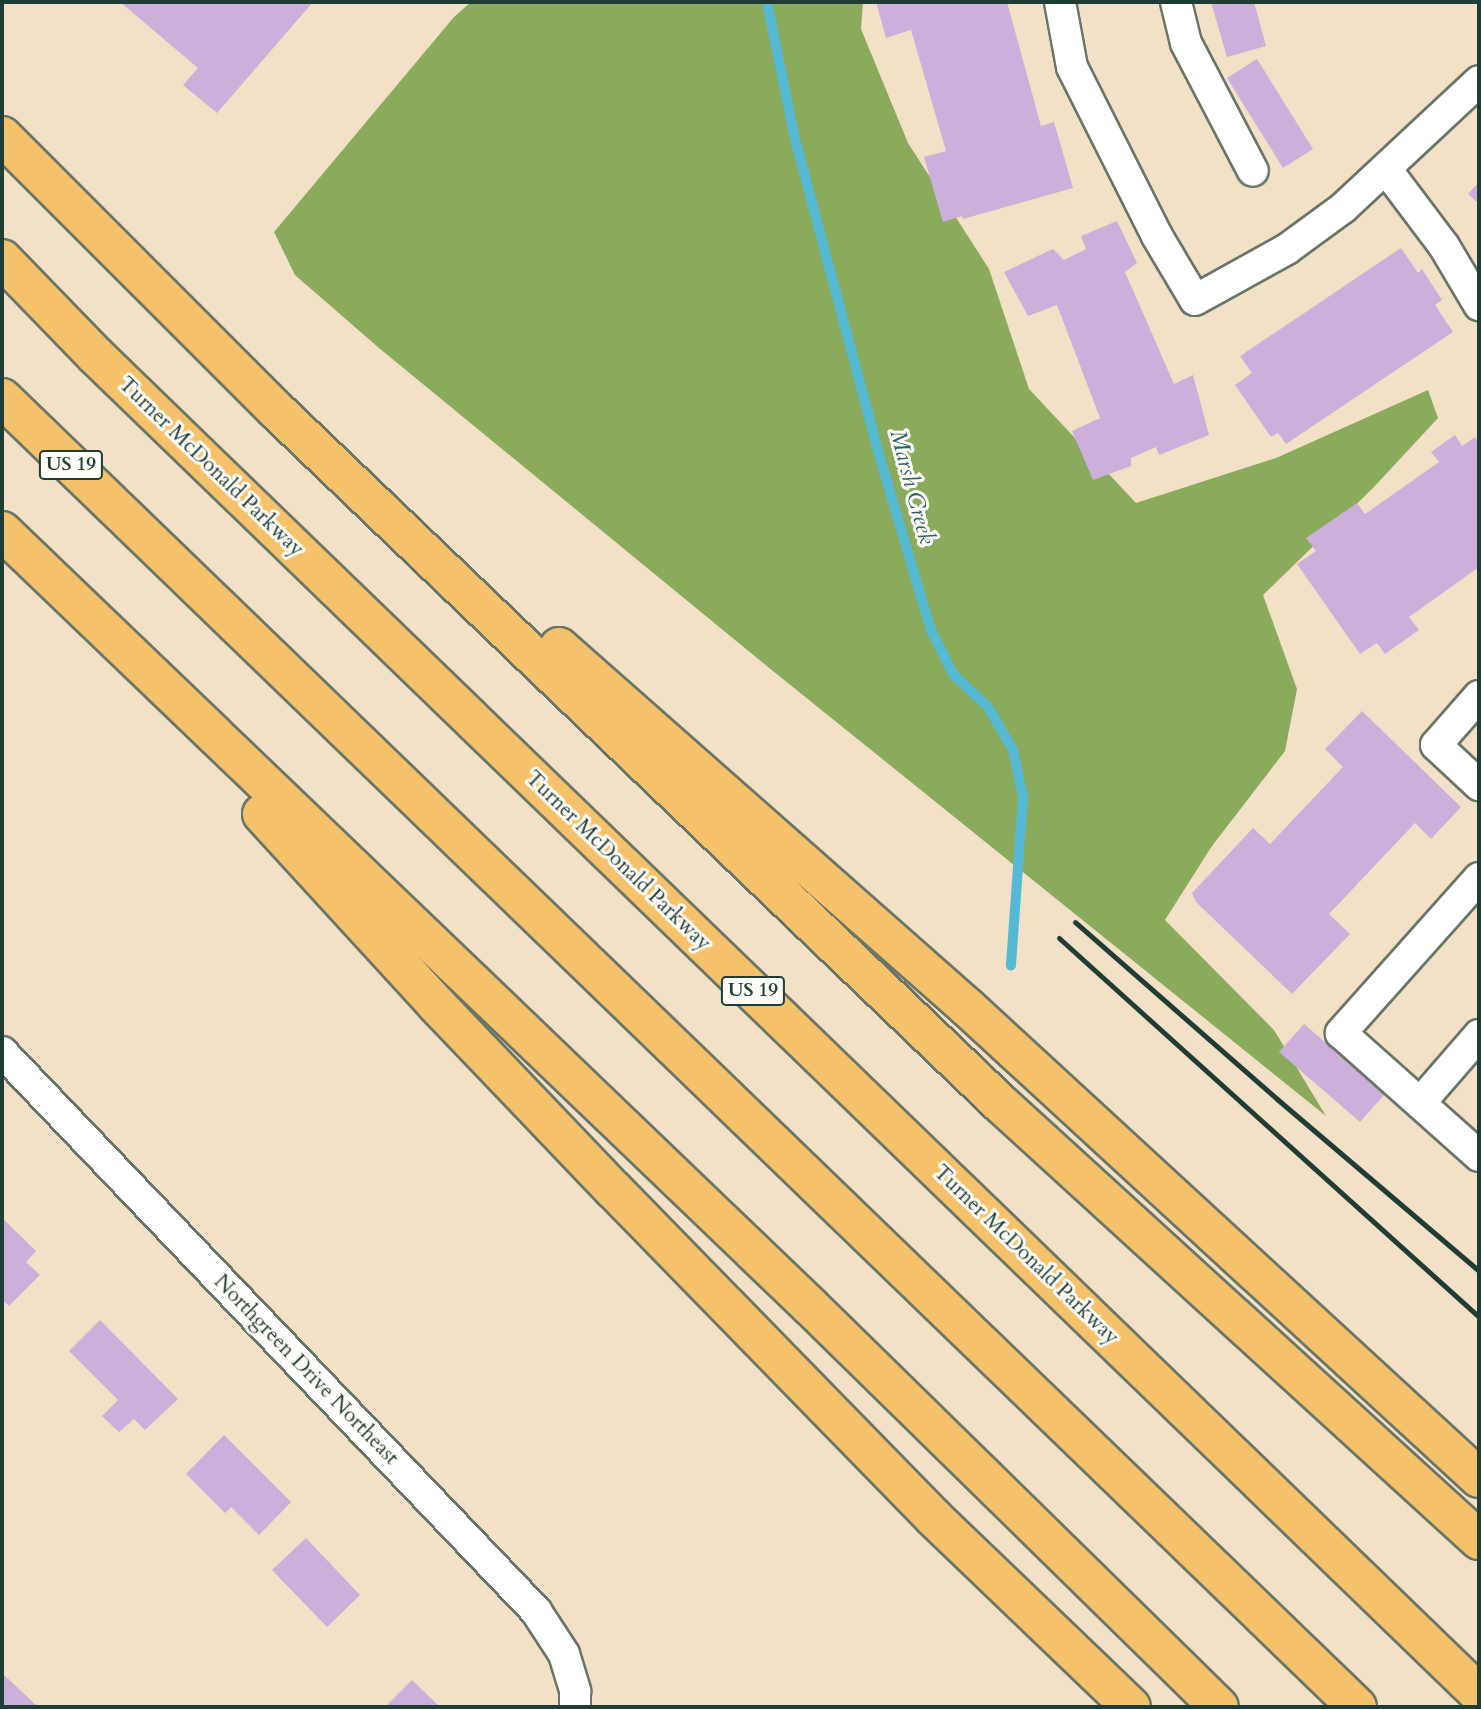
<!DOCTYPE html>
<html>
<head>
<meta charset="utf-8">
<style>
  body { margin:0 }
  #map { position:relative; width:1481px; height:1709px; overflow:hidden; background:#f3e1c7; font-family:Cardo,serif }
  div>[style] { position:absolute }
  .forest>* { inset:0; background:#8aaa5c }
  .stream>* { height:10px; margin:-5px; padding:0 5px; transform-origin:5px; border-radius:5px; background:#55b9d4 }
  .building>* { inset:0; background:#ccafda }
  .roads { filter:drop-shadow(2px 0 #697667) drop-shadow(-2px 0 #697667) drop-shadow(0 2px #697667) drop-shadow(0 -2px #697667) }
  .minor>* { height:30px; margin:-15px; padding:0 15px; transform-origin:15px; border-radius:15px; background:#fff }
  .motorway>* { height:38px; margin:-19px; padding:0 19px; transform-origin:19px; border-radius:19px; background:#f5c16b }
  .rail>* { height:5px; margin:-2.5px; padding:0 2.5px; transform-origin:2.5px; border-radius:2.5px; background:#1f3d34 }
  span { translate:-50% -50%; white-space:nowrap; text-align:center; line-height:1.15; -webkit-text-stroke:6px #fdfcf7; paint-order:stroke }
  .shield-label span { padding:2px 5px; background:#fdfcf7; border:2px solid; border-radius:5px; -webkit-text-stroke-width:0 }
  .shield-label { font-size:19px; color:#1f3d34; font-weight:700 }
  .street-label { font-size:21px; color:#1f3d34 }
  .water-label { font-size:23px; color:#2f6264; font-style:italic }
  .frame { position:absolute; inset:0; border:4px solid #1f3d34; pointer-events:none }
</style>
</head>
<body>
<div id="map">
  <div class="forest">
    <i style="clip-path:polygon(471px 2px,863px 2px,861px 29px,908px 143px,989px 269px,1029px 389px,1136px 503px,1276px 458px,1428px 390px,1438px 418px,1373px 488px,1263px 595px,1297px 689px,1285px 751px,1212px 846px,1165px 920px,1274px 1030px,1326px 1116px,768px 667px,379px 348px,295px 275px,274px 232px,454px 17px)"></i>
  </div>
  <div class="stream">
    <i style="left:767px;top:2px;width:136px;rotate:78.5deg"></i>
    <i style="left:794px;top:135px;width:324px;rotate:75.1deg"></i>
    <i style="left:877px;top:448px;width:190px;rotate:73.5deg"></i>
    <i style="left:931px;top:630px;width:49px;rotate:63.4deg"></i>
    <i style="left:953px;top:674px;width:48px;rotate:43.3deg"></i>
    <i style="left:988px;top:707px;width:50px;rotate:59.8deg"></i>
    <i style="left:1013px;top:750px;width:48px;rotate:78deg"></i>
    <i style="left:1023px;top:797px;width:169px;rotate:94.1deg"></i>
  </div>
  <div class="building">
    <i style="clip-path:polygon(120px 2px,313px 2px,217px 113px,183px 85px,198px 68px)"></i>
    <i style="clip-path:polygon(876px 2px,1007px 2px,1041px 126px,1054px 122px,1073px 188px,963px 219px,962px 216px,943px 222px,924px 157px,946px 151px,911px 30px,886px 38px)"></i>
    <i style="clip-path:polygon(1211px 2px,1254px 2px,1266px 46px,1227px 57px)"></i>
    <i style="clip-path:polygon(1257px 59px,1313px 149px,1283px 168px,1227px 78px)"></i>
    <i style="clip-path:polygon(1479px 182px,1479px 204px,1468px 194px)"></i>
    <i style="clip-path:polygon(1117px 221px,1137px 263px,1125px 272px,1174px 384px,1193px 375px,1209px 435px,1159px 455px,1156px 447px,1131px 458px,1131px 466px,1093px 480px,1072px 431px,1100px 418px,1057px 305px,1028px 316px,1004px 272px,1053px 249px,1064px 260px,1086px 249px,1081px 236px)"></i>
    <i style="clip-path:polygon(1401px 248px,1418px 273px,1422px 269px,1442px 300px,1435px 305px,1453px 332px,1286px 444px,1278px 433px,1271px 437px,1235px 385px,1252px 373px,1240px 356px)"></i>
    <i style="clip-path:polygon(1455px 435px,1462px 446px,1475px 437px,1479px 443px,1479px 567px,1409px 617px,1419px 630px,1385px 654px,1377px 643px,1360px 654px,1297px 564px,1316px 551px,1306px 538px,1357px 503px,1365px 514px,1439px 462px,1431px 452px)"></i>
    <i style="clip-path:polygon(1362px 711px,1461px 807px,1431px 839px,1415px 823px,1329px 914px,1350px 934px,1292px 994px,1196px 902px,1192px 893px,1253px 828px,1270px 844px,1343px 767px,1325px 749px)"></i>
    <i style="clip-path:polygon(1304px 1024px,1385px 1094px,1360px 1122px,1279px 1052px)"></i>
    <i style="clip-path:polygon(2px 1218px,36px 1251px,26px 1262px,40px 1275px,9px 1306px,2px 1299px)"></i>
    <i style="clip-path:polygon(100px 1320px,178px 1399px,145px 1430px,134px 1419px,119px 1432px,102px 1416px,118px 1400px,69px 1351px)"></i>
    <i style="clip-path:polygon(224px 1435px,291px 1502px,259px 1535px,231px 1507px,225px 1513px,186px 1474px)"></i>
    <i style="clip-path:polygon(306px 1538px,360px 1595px,327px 1627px,272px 1570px)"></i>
    <i style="clip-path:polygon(2px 1673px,38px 1707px,2px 1707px)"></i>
    <i style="clip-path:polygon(412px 1680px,440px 1707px,385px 1707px)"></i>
  </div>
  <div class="roads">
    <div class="minor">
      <i style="left:1060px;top:2px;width:66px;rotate:79.5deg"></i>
      <i style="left:1072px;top:67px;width:189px;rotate:63.3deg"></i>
      <i style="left:1157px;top:236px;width:74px;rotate:59.3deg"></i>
      <i style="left:1195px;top:300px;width:105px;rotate:-29deg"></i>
      <i style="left:1287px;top:249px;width:69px;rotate:-36.2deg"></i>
      <i style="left:1343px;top:208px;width:186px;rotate:-43deg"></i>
      <i style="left:1176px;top:2px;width:42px;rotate:76.3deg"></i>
      <i style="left:1186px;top:43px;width:144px;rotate:62.4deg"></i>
      <i style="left:1386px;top:169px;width:96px;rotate:53deg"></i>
      <i style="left:1444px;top:246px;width:69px;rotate:59.3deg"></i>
      <i style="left:1479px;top:696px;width:65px;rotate:131.3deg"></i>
      <i style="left:1436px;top:745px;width:59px;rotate:42.9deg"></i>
      <i style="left:1479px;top:878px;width:208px;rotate:131.7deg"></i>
      <i style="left:1341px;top:1033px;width:185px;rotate:41.7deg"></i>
      <i style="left:2px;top:1052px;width:773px;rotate:46.31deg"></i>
      <i style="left:536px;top:1611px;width:51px;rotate:56.9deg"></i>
      <i style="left:564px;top:1654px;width:39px;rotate:73deg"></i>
      <i style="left:575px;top:1691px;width:16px;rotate:90deg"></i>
      <i style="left:1420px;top:1103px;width:90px;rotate:-49.1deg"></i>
    </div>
    <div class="motorway">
      <i style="left:2px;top:136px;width:389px;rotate:45deg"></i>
      <i style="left:277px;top:411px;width:1002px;rotate:43.75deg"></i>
      <i style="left:1001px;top:1104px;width:647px;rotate:42.37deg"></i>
      <i style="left:2px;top:259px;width:134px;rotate:45.9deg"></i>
      <i style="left:95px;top:355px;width:1926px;rotate:44.05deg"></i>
      <i style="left:2px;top:398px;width:1884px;rotate:44.01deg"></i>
      <i style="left:2px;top:531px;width:1121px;rotate:43.81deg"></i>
      <i style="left:811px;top:1307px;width:571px;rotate:44.43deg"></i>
      <i style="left:559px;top:647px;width:544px;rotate:41.42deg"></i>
      <i style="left:967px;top:1007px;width:696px;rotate:42.61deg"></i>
      <i style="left:262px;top:814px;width:258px;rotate:47.5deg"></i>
      <i style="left:436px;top:1004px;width:257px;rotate:46.3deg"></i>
      <i style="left:614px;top:1190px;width:457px;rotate:45.7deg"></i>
      <i style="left:933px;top:1517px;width:274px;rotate:43.8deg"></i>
    </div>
  </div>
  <div class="rail">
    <i style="left:1075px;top:922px;width:269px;rotate:41.2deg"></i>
    <i style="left:1277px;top:1099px;width:265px;rotate:40.4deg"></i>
    <i style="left:1059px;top:938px;width:566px;rotate:42.06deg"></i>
  </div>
  <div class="shield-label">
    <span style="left:71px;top:465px">US 19</span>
    <span style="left:753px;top:991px">US 19</span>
  </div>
  <div class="street-label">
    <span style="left:211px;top:467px;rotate:44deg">Turner McDonald Parkway</span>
    <span style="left:618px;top:861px;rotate:44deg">Turner McDonald Parkway</span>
    <span style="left:1026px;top:1255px;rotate:44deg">Turner McDonald Parkway</span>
    <span style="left:306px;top:1370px;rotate:46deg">Northgreen Drive Northeast</span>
  </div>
  <div class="water-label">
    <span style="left:912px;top:487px;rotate:75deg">Marsh Creek</span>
  </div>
  <div class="frame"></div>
</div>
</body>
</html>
